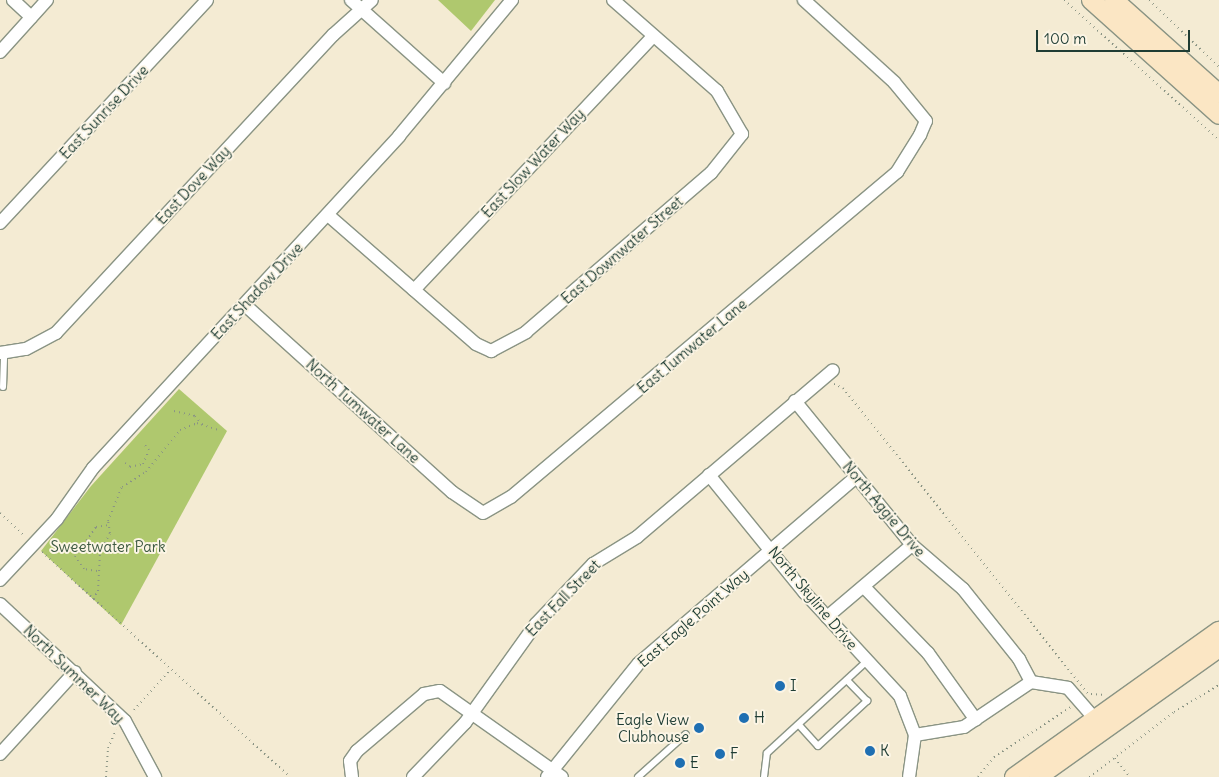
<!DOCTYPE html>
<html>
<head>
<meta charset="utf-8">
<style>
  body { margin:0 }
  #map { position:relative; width:1219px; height:777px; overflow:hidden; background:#f4ebd3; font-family:Delius,sans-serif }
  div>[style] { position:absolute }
  .green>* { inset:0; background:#afc86e }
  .path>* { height:2px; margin-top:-1px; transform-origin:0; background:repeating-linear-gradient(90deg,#8a9484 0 1px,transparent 0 5px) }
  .roads { filter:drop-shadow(1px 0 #8a9484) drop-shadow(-1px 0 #8a9484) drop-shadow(0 1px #8a9484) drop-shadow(0 -1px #8a9484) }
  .lane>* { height:6px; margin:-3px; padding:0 3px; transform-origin:3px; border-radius:3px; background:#fff }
  .street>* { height:12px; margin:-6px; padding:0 6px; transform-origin:6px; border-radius:6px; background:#fff }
  .secondary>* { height:18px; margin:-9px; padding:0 9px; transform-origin:9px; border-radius:9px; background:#fbe6c4 }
  .dots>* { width:14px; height:14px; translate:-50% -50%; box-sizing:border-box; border:2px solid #fcf5e5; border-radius:50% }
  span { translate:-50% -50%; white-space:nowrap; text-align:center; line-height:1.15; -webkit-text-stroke:4px #fcf5e5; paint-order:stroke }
  .street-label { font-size:15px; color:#1f3d34 }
  .park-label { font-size:15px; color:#3c5940 }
  .poi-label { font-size:15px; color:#1f3d34 }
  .left { translate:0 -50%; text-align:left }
  .right { translate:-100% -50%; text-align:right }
  .scale { position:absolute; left:1036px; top:30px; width:154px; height:22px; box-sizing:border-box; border:2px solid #1f3d34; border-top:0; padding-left:6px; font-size:15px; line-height:18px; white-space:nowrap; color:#1f3d34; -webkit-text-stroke:4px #fcf5e5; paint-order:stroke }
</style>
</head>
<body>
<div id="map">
  <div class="green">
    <i style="clip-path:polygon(438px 0,495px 0,471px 31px)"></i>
    <i style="clip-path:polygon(179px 389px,227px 431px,121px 625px,41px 551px,91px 486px)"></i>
  </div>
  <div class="path">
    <i style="left:1064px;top:0;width:209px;rotate:42.1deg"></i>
    <i style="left:1149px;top:0;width:97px;rotate:43.7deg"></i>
    <i style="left:834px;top:384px;width:10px;rotate:24deg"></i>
    <i style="left:843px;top:388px;width:393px;rotate:51.3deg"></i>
    <i style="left:174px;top:411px;width:22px;rotate:13deg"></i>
    <i style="left:195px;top:416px;width:11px;rotate:49deg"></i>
    <i style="left:125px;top:463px;width:6px;rotate:39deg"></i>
    <i style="left:130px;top:467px;width:13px;rotate:-13deg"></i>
    <i style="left:143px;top:464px;width:15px;rotate:-67deg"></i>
    <i style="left:149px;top:450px;width:9px;rotate:-131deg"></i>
    <i style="left:0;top:513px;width:34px;rotate:43deg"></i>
    <i style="left:42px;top:552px;width:335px;rotate:42.2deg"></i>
    <i style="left:97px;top:571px;width:13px;rotate:-171deg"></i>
    <i style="left:84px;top:569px;width:15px;rotate:-127deg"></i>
    <i style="left:75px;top:557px;width:37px;rotate:-55deg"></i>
    <i style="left:96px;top:527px;width:12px;rotate:-9deg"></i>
    <i style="left:93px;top:599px;width:9px;rotate:-58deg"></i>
    <i style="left:98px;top:591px;width:39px;rotate:-87deg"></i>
    <i style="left:100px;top:552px;width:21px;rotate:-62deg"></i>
    <i style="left:110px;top:533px;width:12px;rotate:-99deg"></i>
    <i style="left:108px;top:521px;width:37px;rotate:-68deg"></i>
    <i style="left:122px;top:487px;width:28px;rotate:-32deg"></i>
    <i style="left:146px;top:472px;width:54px;rotate:-51deg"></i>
    <i style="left:180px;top:430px;width:18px;rotate:-22deg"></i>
    <i style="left:197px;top:423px;width:23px;rotate:18deg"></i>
    <i style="left:1091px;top:694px;width:15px;rotate:4deg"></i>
    <i style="left:134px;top:710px;width:52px;rotate:-48.1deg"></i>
    <i style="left:1115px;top:758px;width:24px;rotate:52deg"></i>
    <i style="left:106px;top:777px;width:29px;rotate:-86deg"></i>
    <i style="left:108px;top:748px;width:20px;rotate:-66deg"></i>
    <i style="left:978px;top:777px;width:26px;rotate:-51deg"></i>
    <i style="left:994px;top:757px;width:92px;rotate:-33deg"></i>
    <i style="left:1089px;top:777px;width:107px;rotate:-37.4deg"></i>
    <i style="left:1174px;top:712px;width:52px;rotate:-31deg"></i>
  </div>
  <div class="roads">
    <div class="lane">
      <i style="left:3px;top:387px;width:34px;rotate:-88deg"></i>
      <i style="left:799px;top:725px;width:28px;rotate:48deg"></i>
      <i style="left:818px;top:746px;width:67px;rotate:-42.6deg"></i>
      <i style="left:867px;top:701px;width:29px;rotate:-134deg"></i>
      <i style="left:638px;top:777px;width:64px;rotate:-41.9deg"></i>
      <i style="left:764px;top:777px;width:24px;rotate:-83deg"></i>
      <i style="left:767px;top:753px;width:136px;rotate:-42.6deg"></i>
    </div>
    <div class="street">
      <i style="left:13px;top:0;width:25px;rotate:43deg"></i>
      <i style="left:351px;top:0;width:125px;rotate:41.7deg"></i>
      <i style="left:0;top:52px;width:70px;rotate:-47.9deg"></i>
      <i style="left:328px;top:215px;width:196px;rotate:41.1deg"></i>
      <i style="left:476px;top:344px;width:17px;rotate:25deg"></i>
      <i style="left:491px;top:351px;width:40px;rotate:-28deg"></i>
      <i style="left:526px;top:332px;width:244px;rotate:-40.7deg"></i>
      <i style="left:711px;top:173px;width:50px;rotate:-51.5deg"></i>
      <i style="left:742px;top:134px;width:50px;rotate:-120.2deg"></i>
      <i style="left:717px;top:91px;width:138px;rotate:-138.8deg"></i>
      <i style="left:0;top:223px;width:304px;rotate:-47.1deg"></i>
      <i style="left:414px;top:290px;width:349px;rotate:-46.7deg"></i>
      <i style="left:245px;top:305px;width:279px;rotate:42.1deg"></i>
      <i style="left:452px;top:492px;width:37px;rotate:34deg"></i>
      <i style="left:483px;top:513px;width:32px;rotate:-30deg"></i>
      <i style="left:511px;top:497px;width:505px;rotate:-40.1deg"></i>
      <i style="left:897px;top:172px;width:44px;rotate:-58.1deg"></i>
      <i style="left:920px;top:135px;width:15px;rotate:-67deg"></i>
      <i style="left:926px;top:121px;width:50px;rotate:-129.4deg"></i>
      <i style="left:894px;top:82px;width:122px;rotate:-137.7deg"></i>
      <i style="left:0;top:353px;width:26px;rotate:-9deg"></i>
      <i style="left:26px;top:349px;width:34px;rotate:-28deg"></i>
      <i style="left:56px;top:333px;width:407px;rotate:-47.1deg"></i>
      <i style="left:333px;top:35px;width:52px;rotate:-41.9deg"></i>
      <i style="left:795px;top:401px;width:186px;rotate:50.9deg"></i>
      <i style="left:912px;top:545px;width:67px;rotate:40.8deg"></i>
      <i style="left:963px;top:589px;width:90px;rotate:51.3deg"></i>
      <i style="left:1019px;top:659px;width:26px;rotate:62deg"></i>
      <i style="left:709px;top:475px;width:152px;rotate:50.9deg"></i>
      <i style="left:805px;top:593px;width:140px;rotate:47.3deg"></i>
      <i style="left:900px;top:696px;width:42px;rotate:69deg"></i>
      <i style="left:915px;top:735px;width:42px;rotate:98.1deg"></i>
      <i style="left:0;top:580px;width:83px;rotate:-46.9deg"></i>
      <i style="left:57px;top:519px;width:62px;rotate:-54.8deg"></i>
      <i style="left:93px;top:468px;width:452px;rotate:-47.3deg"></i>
      <i style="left:399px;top:136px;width:177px;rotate:-50.3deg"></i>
      <i style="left:864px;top:587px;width:92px;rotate:45.9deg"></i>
      <i style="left:928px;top:653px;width:82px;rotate:54.4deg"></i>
      <i style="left:0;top:604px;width:171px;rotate:43.1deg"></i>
      <i style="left:125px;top:721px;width:64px;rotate:61.8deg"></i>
      <i style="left:827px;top:617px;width:111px;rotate:-40.3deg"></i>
      <i style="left:915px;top:735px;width:50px;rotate:-9.3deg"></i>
      <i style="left:964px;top:727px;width:81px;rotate:-33.9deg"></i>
      <i style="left:1031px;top:682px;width:37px;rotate:9deg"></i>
      <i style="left:1068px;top:688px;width:40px;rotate:49deg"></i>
      <i style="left:0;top:754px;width:111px;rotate:-47.6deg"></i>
      <i style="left:352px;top:777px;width:16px;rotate:-97deg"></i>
      <i style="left:350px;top:761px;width:12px;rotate:-55deg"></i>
      <i style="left:357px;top:751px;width:88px;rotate:-40.4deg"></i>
      <i style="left:424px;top:694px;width:16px;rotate:-11deg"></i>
      <i style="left:440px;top:691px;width:149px;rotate:35.2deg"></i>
      <i style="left:413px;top:777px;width:75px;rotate:-46.1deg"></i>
      <i style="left:465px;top:723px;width:122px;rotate:-54.4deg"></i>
      <i style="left:536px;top:624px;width:83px;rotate:-46.5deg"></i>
      <i style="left:593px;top:564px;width:52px;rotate:-31.5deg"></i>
      <i style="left:637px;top:537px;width:257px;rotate:-40.4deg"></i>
      <i style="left:547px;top:777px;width:146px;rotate:-51.1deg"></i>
      <i style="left:639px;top:663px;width:286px;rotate:-40.6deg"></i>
    </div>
    <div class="secondary">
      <i style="left:1091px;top:0;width:172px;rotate:41.9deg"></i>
      <i style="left:1114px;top:0;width:141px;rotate:41.8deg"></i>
      <i style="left:1014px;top:777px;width:252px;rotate:-35.5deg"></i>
      <i style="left:1038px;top:777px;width:222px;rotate:-35.5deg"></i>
    </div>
  </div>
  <div class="dots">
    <i style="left:780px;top:686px;background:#1f6fb2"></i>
    <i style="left:744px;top:718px;background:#1f6fb2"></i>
    <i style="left:699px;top:728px;background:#1f6fb2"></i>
    <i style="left:870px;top:751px;background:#1f6fb2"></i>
    <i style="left:720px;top:754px;background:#1f6fb2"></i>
    <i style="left:680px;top:763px;background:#1f6fb2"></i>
  </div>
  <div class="street-label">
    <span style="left:104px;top:112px;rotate:-47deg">East Sunrise Drive</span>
    <span style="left:533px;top:163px;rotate:-47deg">East Slow Water Way</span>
    <span style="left:193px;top:185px;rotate:-47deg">East Dove Way</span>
    <span style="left:622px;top:250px;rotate:-41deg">East Downwater Street</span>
    <span style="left:257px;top:291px;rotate:-47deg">East Shadow Drive</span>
    <span style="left:692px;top:346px;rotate:-40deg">East Tumwater Lane</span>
    <span style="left:363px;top:411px;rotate:42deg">North Tumwater Lane</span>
    <span style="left:884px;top:509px;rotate:50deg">North Aggie Drive</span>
    <span style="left:563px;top:598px;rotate:-46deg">East Fall Street</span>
    <span style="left:813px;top:598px;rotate:50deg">North Skyline Drive</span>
    <span style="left:693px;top:618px;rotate:-41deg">East Eagle Point Way</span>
    <span style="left:74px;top:674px;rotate:44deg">North Summer Way</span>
  </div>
  <div class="park-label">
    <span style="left:108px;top:547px">Sweetwater Park</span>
  </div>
  <div class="poi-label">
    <span class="left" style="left:790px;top:686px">I</span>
    <span class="left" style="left:754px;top:718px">H</span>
    <span class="right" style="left:689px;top:728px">Eagle View<br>Clubhouse</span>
    <span class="left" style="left:880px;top:751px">K</span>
    <span class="left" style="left:730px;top:754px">F</span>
    <span class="left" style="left:690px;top:763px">E</span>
  </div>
  <div class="scale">100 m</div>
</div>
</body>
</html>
